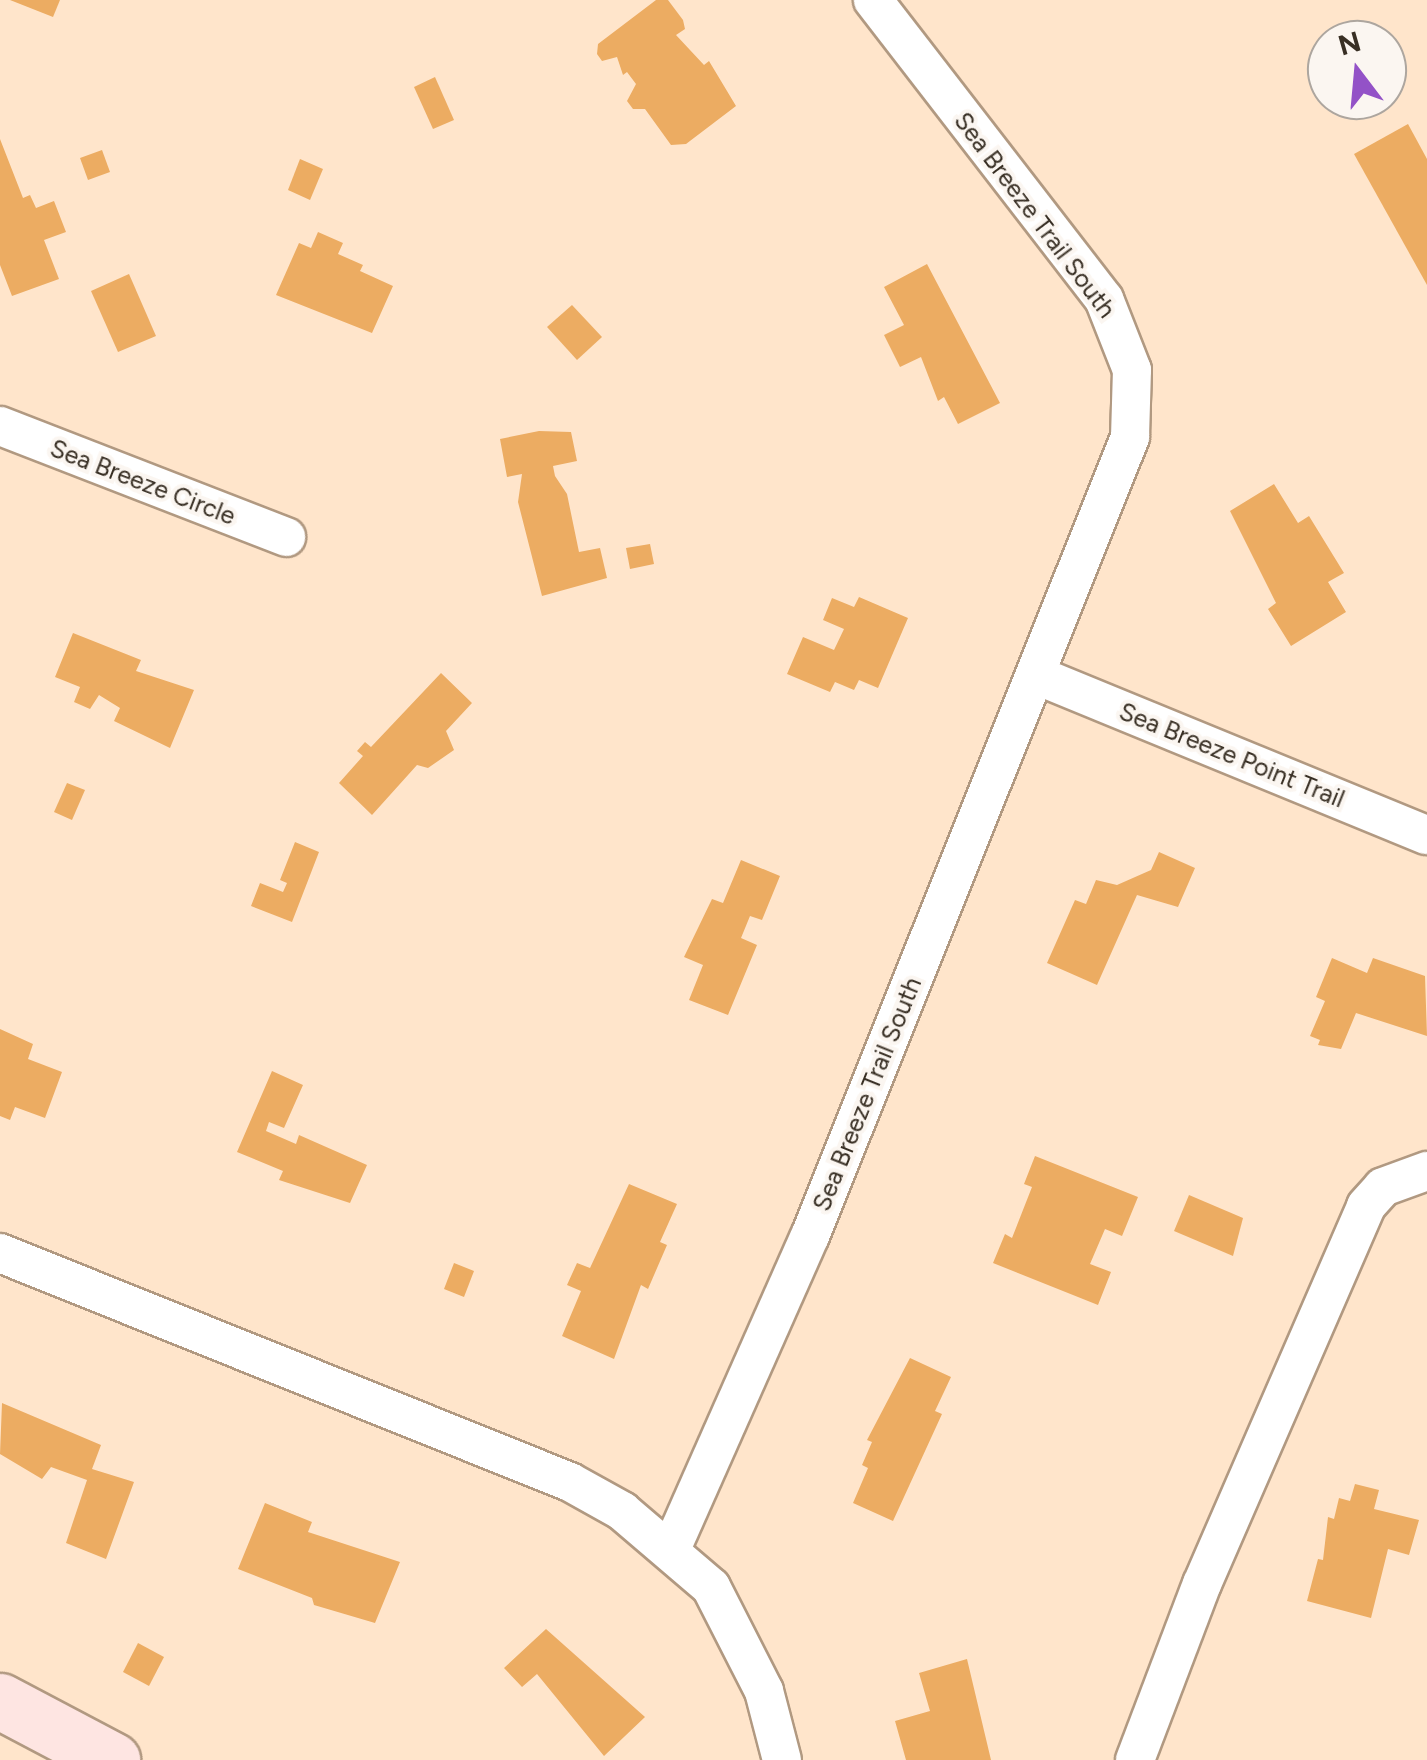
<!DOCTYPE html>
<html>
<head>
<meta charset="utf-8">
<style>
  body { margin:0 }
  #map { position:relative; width:1427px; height:1760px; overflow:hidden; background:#ffe5cb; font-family:Figtree,sans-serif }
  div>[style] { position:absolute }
  .building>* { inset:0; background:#ecac62 }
  .roads { filter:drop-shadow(2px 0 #b19981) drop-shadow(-2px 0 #b19981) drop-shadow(0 2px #b19981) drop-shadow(0 -2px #b19981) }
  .street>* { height:38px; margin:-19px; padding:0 19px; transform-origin:19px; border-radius:19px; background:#fff }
  .secondary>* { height:55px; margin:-27.5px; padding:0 27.5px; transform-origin:27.5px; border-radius:27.5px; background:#fee5e2 }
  span { translate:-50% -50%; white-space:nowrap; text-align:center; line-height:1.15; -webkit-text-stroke:8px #fbf6f1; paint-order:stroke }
  .street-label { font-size:25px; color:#382f24 }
  .north { position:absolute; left:1307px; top:20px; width:100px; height:100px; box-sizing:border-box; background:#fbf6f1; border:2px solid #ada69f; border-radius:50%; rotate:344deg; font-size:28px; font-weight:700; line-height:40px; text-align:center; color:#382f24 }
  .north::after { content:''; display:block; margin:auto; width:35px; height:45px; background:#9352c7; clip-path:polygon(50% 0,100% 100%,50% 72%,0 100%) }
</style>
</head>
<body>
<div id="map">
  <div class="building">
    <i style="clip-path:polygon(10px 0,60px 0,53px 17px)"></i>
    <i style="clip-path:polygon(656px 0,668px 0,683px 20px,685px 29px,676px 35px,704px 65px,709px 61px,736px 106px,686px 144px,671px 145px,645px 109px,633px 109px,627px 101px,636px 84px,627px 72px,623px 75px,617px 57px,602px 61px,597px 54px,598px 44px)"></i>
    <i style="clip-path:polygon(435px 77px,454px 120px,433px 129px,414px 87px)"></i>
    <i style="clip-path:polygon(1408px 124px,1427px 159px,1427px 285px,1354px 154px)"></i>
    <i style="clip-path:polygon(0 139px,23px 198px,30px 195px,36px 208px,54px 201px,66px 232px,44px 240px,59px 279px,12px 296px,0 265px)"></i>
    <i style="clip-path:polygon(102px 150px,110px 172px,88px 180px,80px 158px)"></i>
    <i style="clip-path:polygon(300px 159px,323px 169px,310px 200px,288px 190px)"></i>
    <i style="clip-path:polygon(318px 232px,343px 243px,338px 254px,363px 265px,360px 271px,393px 286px,372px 333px,276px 295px,299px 243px,311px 248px)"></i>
    <i style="clip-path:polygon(927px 264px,1000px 403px,958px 424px,944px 397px,938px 401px,921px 357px,900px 367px,884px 335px,904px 325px,884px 287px)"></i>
    <i style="clip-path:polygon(129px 274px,156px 336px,118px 352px,91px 291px)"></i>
    <i style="clip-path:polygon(572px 305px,602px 337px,577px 360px,547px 327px)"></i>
    <i style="clip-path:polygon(539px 431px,571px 432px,577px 461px,553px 466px,555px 476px,567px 494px,579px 552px,600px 548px,607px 578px,542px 596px,518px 502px,522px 474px,507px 477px,500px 439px)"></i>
    <i style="clip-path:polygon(1274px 484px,1298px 523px,1309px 516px,1344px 573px,1328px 582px,1346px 612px,1291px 646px,1268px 609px,1276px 603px,1230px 511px)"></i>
    <i style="clip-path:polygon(650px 544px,654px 564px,630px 569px,626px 548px)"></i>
    <i style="clip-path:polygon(859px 597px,908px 618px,878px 688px,859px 680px,854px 690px,835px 682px,830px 692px,787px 674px,803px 637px,834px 650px,844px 629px,823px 620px,832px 598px,854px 607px)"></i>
    <i style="clip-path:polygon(73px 633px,141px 660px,136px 671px,194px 690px,170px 748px,114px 721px,120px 708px,99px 695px,90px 709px,74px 702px,80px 687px,55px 677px)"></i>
    <i style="clip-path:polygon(441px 673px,472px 703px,446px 731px,454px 750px,428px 768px,417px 765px,372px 815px,339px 783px,363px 756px,357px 751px,365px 742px,371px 747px)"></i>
    <i style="clip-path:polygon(67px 783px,85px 790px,72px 820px,54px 812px)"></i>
    <i style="clip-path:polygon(295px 842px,319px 852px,292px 922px,251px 906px,260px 883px,283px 892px,287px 883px,280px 880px)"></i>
    <i style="clip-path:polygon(1159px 852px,1195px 868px,1178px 907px,1137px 895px,1097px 985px,1047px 963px,1075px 900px,1086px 904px,1096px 880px,1117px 885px,1151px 870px)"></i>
    <i style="clip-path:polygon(741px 860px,780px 876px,762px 920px,750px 916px,741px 938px,757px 945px,728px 1015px,689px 1000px,703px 965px,684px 957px,712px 899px,723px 903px)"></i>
    <i style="clip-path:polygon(1332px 958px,1367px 973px,1373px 958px,1425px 976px,1427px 1036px,1356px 1013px,1341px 1049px,1318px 1045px,1320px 1040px,1310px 1036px,1325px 1001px,1316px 997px)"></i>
    <i style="clip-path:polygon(0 1029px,33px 1044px,28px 1059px,62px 1072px,45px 1118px,15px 1107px,10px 1120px,0 1116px)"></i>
    <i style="clip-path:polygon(272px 1071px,303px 1085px,284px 1128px,269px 1122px,266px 1131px,296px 1144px,299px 1135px,367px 1165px,350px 1203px,279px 1180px,283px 1171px,237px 1152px)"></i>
    <i style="clip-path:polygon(1035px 1156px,1138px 1197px,1122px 1236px,1105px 1229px,1090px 1264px,1111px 1272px,1098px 1305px,993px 1263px,1005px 1234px,1012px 1238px,1032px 1187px,1024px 1184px)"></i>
    <i style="clip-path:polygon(629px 1184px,677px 1204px,660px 1242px,667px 1245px,648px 1289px,641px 1285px,614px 1359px,562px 1336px,581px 1291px,567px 1285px,577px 1263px,590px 1268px)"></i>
    <i style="clip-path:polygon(1189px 1195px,1243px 1218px,1233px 1256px,1174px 1231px)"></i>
    <i style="clip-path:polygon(454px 1263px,474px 1271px,464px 1297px,444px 1289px)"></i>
    <i style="clip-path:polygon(910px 1358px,951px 1377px,935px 1411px,942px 1414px,893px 1521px,853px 1503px,868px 1468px,862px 1465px,872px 1442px,867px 1440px)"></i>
    <i style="clip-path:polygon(2px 1403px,101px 1445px,92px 1469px,134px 1482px,106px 1559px,66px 1543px,87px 1480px,51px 1467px,42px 1479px,0 1454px)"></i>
    <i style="clip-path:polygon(1355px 1484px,1379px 1490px,1374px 1509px,1419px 1520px,1409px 1555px,1388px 1549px,1371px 1618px,1307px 1601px,1318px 1559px,1323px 1560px,1328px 1517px,1334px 1519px,1339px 1498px,1350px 1501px)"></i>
    <i style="clip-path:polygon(265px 1503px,312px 1522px,308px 1532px,400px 1562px,375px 1623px,314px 1605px,312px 1598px,238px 1569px)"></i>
    <i style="clip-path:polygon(546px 1629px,645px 1717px,604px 1756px,537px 1674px,522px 1687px,504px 1668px)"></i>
    <i style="clip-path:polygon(138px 1643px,164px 1657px,149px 1686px,123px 1672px)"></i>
    <i style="clip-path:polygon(967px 1659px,991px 1760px,906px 1760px,895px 1721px,930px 1711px,919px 1673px)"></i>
  </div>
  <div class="roads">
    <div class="street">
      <i style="left:0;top:426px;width:307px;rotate:21.2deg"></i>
      <i style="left:1036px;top:675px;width:422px;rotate:22.3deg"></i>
      <i style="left:0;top:1253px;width:614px;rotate:21.89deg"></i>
      <i style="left:570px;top:1482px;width:60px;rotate:29.1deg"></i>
      <i style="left:622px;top:1511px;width:117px;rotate:40.5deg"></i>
      <i style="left:711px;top:1587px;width:117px;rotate:63deg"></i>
      <i style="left:764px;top:1691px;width:71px;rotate:75.4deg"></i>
      <i style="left:672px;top:1547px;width:340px;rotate:-66.1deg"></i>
      <i style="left:810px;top:1236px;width:861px;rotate:-68.17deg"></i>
      <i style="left:1130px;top:437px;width:67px;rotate:-88.3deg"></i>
      <i style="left:1132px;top:370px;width:76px;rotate:-111.5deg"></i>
      <i style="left:1104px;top:299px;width:378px;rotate:-127.7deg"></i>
      <i style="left:1135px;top:1760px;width:188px;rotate:-69.2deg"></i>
      <i style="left:1202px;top:1584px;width:412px;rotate:-66.5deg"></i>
      <i style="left:1366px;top:1206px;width:25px;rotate:-48deg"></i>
      <i style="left:1383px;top:1187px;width:47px;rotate:-20deg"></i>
    </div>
    <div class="secondary">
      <i style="left:0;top:1701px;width:127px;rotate:27.8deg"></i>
    </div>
  </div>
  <div class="street-label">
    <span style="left:1035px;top:215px;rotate:53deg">Sea Breeze Trail South</span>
    <span style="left:143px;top:482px;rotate:21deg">Sea Breeze Circle</span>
    <span style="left:1232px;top:755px;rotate:22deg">Sea Breeze Point Trail</span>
    <span style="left:867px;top:1094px;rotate:-68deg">Sea Breeze Trail South</span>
  </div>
  <div class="north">N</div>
</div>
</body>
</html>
